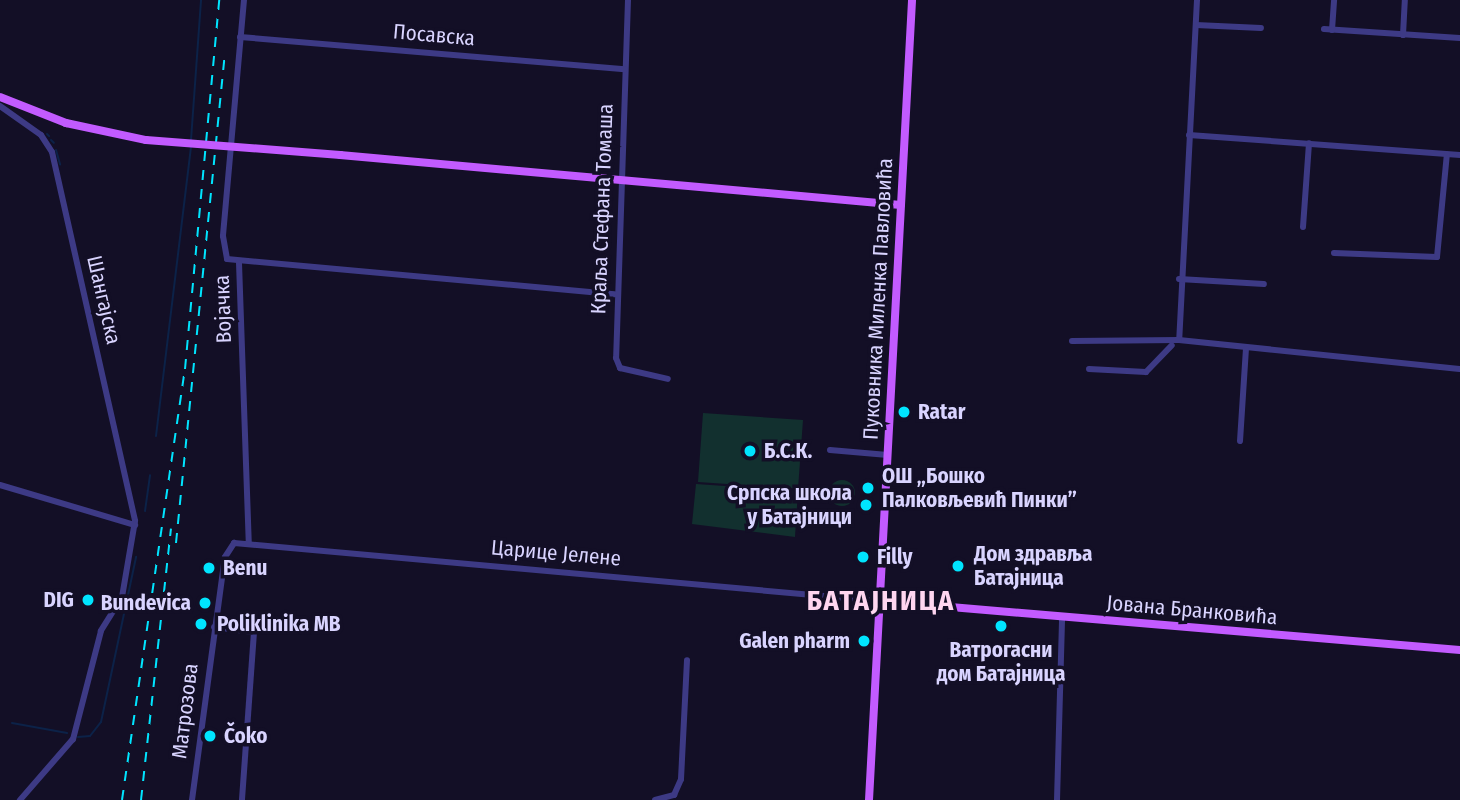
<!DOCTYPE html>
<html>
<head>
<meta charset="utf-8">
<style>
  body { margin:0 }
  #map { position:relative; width:1460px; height:800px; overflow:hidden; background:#130f26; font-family:"Fira Sans Condensed",sans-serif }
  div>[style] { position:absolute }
  .green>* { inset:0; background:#12302f }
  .round { border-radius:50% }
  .stream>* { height:2px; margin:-1px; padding:0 1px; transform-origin:1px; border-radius:1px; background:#0c2248 }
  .minor>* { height:6px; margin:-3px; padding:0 3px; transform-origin:3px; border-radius:3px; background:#3d3a85 }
  .major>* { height:8px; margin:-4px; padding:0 4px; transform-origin:4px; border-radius:4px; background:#c25bff }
  .rail>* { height:2px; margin-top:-1px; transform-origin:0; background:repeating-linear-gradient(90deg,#00e5ff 0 10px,transparent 0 19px) }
  .major-bridge>* { height:8px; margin:-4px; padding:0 4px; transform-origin:4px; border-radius:4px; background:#c25bff }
  .dots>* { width:19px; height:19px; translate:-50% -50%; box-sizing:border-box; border:4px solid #130f26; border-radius:50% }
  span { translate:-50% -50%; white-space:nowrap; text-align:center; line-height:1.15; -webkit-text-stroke:7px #130f26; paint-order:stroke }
  .street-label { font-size:21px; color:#d9d4ff }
  .poi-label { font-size:21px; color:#d9d4ff; font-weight:700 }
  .left { translate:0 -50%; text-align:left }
  .right { translate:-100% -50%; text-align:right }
  .district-label { font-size:28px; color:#ffd6f0; font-weight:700; letter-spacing:2px }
</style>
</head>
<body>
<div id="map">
  <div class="green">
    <i style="clip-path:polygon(703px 413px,803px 420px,798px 489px,698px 482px)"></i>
    <i class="round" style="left:829px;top:480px;width:26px;height:26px"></i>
    <i style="clip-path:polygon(696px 484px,798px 491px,795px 537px,692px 524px)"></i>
  </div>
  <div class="stream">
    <i style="left:47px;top:134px;width:3px;rotate:45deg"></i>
    <i style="left:51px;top:140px;width:4px;rotate:45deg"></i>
    <i style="left:191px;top:140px;width:140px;rotate:-85.9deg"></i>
    <i style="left:56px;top:150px;width:15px;rotate:74deg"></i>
    <i style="left:156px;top:436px;width:292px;rotate:-83.1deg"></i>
    <i style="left:145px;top:511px;width:36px;rotate:-82deg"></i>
    <i style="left:12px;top:723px;width:56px;rotate:10.3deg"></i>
    <i style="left:78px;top:737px;width:12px;rotate:-5deg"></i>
    <i style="left:90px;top:736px;width:18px;rotate:-52deg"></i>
    <i style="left:101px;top:722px;width:169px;rotate:-78deg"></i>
  </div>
  <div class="minor">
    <i style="left:244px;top:0;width:237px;rotate:95.1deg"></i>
    <i style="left:223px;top:236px;width:23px;rotate:80deg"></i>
    <i style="left:227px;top:259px;width:389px;rotate:5.2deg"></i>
    <i style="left:628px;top:0;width:358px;rotate:91.9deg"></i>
    <i style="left:616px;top:358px;width:11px;rotate:68deg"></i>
    <i style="left:620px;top:368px;width:49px;rotate:12.9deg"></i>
    <i style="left:1197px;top:0;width:340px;rotate:93deg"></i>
    <i style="left:1179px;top:340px;width:282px;rotate:5.9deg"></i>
    <i style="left:1196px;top:25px;width:65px;rotate:2.6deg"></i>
    <i style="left:1324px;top:29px;width:136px;rotate:3.8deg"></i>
    <i style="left:1332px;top:30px;width:30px;rotate:-86deg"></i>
    <i style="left:1403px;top:35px;width:35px;rotate:-87deg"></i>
    <i style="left:240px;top:37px;width:386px;rotate:4.8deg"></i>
    <i style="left:0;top:106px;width:50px;rotate:35.3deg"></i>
    <i style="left:41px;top:135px;width:20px;rotate:57deg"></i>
    <i style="left:52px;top:152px;width:378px;rotate:77.3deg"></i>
    <i style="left:135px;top:521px;width:77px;rotate:99.7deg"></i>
    <i style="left:122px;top:597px;width:40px;rotate:122deg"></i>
    <i style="left:101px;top:631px;width:112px;rotate:104.5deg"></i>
    <i style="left:73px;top:739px;width:81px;rotate:131deg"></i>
    <i style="left:1189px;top:135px;width:272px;rotate:4.2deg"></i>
    <i style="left:1303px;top:227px;width:84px;rotate:-85.9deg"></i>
    <i style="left:1334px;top:253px;width:103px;rotate:2.2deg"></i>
    <i style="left:1437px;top:257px;width:103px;rotate:-84.5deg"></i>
    <i style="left:239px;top:263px;width:281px;rotate:88deg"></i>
    <i style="left:1179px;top:279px;width:85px;rotate:3.4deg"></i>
    <i style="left:1072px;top:341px;width:107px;rotate:-0.5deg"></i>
    <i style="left:1089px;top:369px;width:57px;rotate:3deg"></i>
    <i style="left:1146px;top:372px;width:37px;rotate:-46deg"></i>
    <i style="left:1240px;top:441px;width:92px;rotate:-86.3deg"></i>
    <i style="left:830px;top:450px;width:58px;rotate:4.9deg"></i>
    <i style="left:0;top:485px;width:141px;rotate:16.5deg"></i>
    <i style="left:214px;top:627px;width:40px;rotate:7.1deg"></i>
    <i style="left:254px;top:632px;width:168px;rotate:94.1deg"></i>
    <i style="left:192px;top:800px;width:245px;rotate:-82.3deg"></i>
    <i style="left:225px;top:557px;width:17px;rotate:-57deg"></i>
    <i style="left:234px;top:543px;width:649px;rotate:5.13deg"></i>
    <i style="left:655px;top:800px;width:20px;rotate:-15deg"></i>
    <i style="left:674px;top:795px;width:17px;rotate:-66deg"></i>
    <i style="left:681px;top:779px;width:119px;rotate:-87.1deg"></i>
    <i style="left:1057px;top:800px;width:183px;rotate:-88.4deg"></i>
  </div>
  <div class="major">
    <i style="left:0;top:97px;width:71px;rotate:21.5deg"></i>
    <i style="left:340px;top:155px;width:563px;rotate:5.09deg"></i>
    <i style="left:880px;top:601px;width:582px;rotate:4.83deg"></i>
    <i style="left:869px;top:800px;width:801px;rotate:-86.92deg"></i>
  </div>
  <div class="rail">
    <i style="left:176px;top:543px;width:493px;rotate:-84.3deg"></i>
    <i style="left:122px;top:800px;width:436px;rotate:-81.7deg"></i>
    <i style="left:185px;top:369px;width:371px;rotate:-84.7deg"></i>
    <i style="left:141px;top:800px;width:273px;rotate:-83.7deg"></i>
  </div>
  <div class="major-bridge">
    <i style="left:66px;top:123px;width:82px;rotate:12deg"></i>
    <i style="left:146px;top:140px;width:195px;rotate:4.4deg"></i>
  </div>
  <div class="dots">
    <i style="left:904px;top:412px;background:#00e5ff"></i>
    <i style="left:750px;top:451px;background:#00e5ff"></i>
    <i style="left:868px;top:488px;background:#00e5ff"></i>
    <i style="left:866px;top:505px;background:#00e5ff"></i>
    <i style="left:863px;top:557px;background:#00e5ff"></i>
    <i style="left:958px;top:566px;background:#00e5ff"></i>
    <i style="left:209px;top:568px;background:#00e5ff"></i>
    <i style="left:88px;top:600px;background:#00e5ff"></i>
    <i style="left:205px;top:603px;background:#00e5ff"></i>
    <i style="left:201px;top:624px;background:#00e5ff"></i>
    <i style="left:1001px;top:626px;background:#00e5ff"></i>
    <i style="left:864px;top:641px;background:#00e5ff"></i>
    <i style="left:210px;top:736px;background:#00e5ff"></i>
  </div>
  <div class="street-label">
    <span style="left:434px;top:35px;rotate:5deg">Посавска</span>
    <span style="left:602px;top:209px;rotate:-88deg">Краља Стефана Томаша</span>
    <span style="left:878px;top:299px;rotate:-87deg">Пуковника Миленка Павловића</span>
    <span style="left:104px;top:300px;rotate:77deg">Шангајска</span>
    <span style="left:223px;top:309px;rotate:-92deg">Војачка</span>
    <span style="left:556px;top:553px;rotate:5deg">Царице Јелене</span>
    <span style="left:1192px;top:610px;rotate:5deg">Јована Бранковића</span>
    <span style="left:185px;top:711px;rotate:-83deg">Матрозова</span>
  </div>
  <div class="poi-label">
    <span class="left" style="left:918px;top:412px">Ratar</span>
    <span class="left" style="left:764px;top:451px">Б.С.К.</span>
    <span class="left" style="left:882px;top:488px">ОШ „Бошко<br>Палковљевић Пинки”</span>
    <span class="right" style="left:852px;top:505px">Српска школа<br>у Батајници</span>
    <span class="left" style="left:974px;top:566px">Дом здравља<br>Батајница</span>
    <span class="left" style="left:877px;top:557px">Filly</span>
    <span class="left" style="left:223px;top:568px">Benu</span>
    <span class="right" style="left:74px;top:600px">DIG</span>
    <span class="right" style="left:191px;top:603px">Bundevica</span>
    <span class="left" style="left:217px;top:624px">Poliklinika MB</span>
    <span class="right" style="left:850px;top:641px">Galen pharm</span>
    <span style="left:1001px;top:662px">Ватрогасни<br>дом Батајница</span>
    <span class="left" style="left:224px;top:736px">Čoko</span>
  </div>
  <div class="district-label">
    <span style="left:881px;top:601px">БАТАЈНИЦА</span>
  </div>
</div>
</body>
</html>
